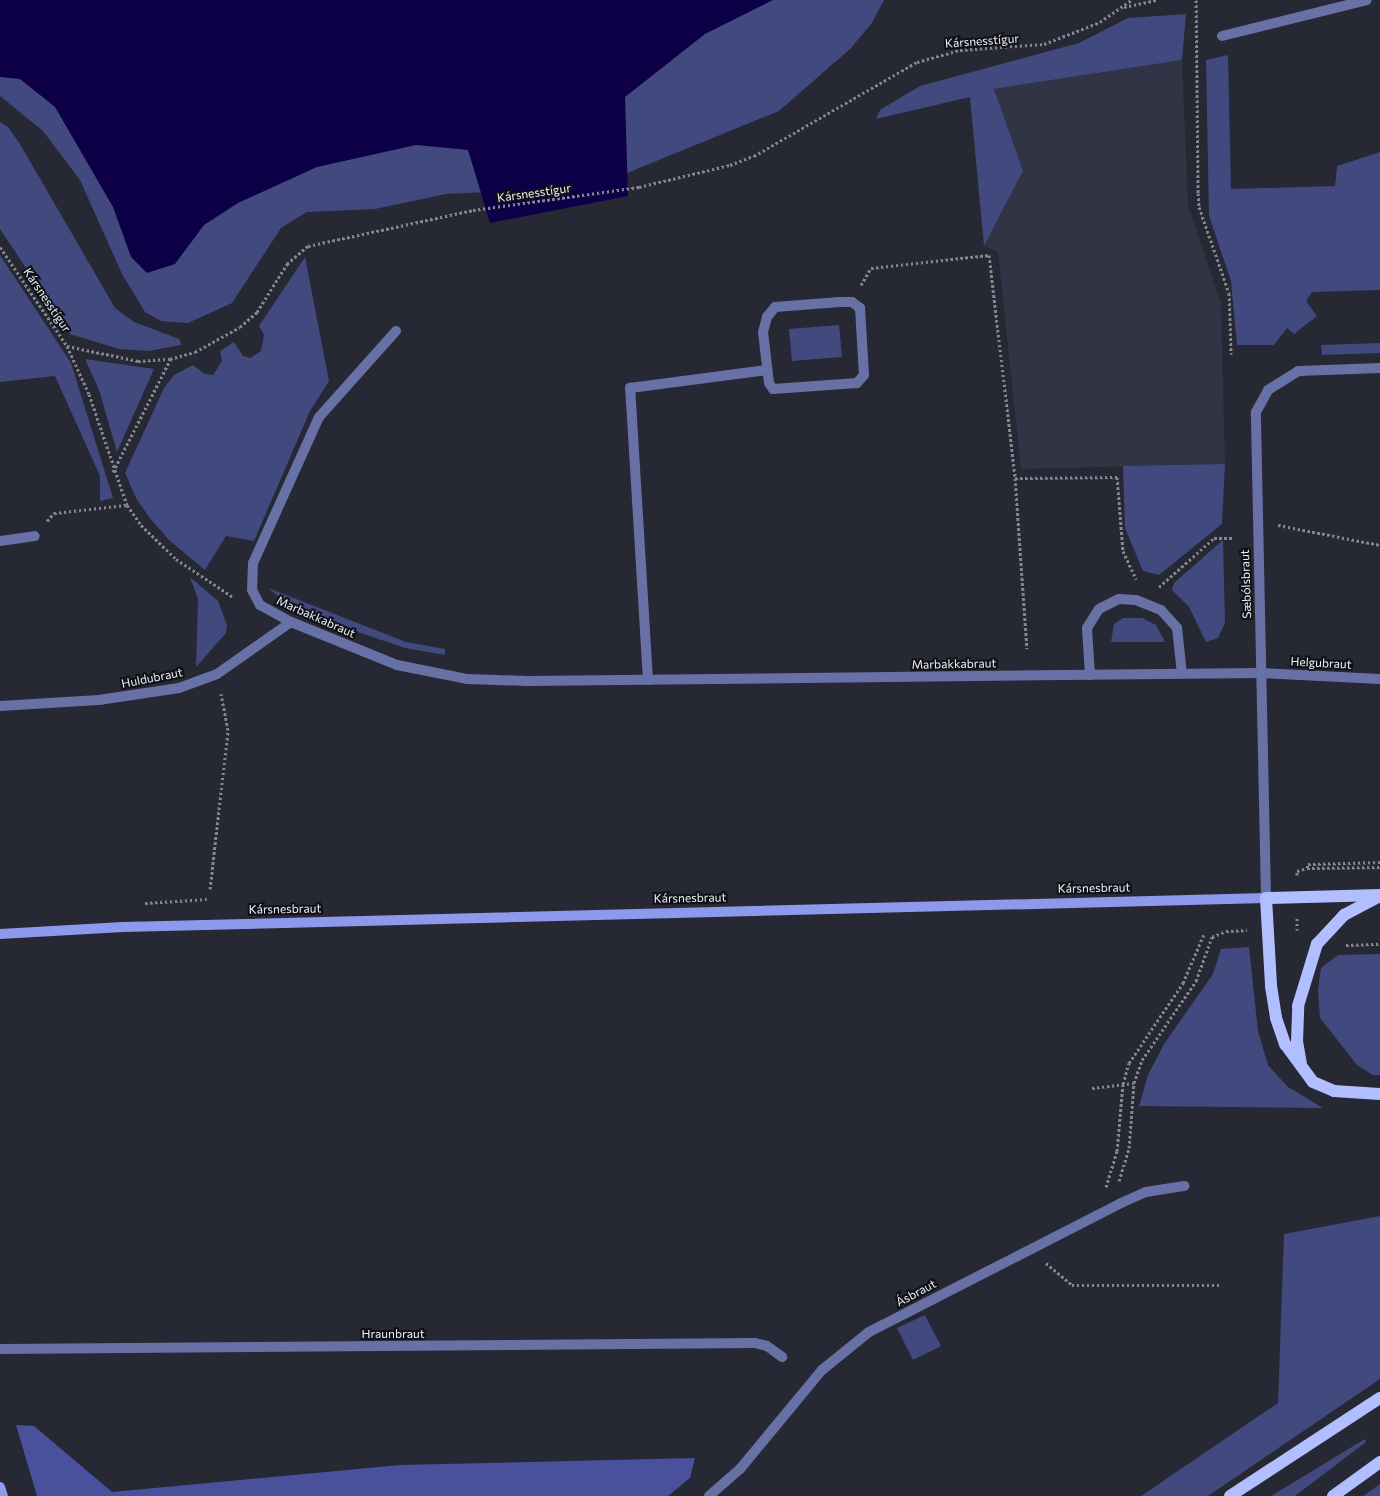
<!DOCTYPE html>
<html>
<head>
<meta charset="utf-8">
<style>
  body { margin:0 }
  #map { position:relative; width:1380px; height:1496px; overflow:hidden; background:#262833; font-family:Commissioner,sans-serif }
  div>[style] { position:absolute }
  .built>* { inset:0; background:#303444 }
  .green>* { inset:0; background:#41497f }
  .forest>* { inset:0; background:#49519d }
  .water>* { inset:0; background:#0d0047 }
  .path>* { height:3px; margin-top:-1.5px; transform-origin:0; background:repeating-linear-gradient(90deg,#858790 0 2.5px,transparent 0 5px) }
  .lane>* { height:10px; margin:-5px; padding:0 5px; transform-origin:5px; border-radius:5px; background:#6871a5 }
  .street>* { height:10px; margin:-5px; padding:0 5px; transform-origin:5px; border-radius:5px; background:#6871a5 }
  .secondary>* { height:10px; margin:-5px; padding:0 5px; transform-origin:5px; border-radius:5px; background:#8c99ed }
  .primary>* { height:12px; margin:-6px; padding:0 6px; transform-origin:6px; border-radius:6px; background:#b1beff }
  span { translate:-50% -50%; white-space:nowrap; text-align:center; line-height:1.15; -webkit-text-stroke:4px #101116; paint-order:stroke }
  .street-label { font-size:12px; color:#eff1f8 }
</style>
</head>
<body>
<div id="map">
  <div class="built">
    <i style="clip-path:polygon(1182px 60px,1188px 204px,1221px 304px,1225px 464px,1021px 469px,998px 252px,984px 246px,1023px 171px,994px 89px)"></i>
  </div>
  <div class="green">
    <i style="clip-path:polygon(0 0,884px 0,872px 23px,850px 49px,779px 111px,627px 173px,488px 192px,446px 194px,375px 209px,307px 212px,281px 228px,232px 303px,188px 323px,161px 321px,145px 312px,122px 274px,80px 180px,43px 131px,0 96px)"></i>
    <i style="clip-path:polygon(1186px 14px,1182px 60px,994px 89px,1023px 171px,984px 246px,970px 97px,876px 119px,880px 110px,920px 86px,1079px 43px,1128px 18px)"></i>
    <i style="clip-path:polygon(1228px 55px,1231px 189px,1335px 186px,1337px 166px,1380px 152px,1380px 290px,1312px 292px,1306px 301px,1317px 316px,1294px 334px,1287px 328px,1274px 345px,1237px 345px,1231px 281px,1209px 216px,1206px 60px)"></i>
    <i style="clip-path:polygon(0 122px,8px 127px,20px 144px,115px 308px,134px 322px,179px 339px,182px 345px,148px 351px,119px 349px,70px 334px,0 229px)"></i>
    <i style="clip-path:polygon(0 255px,71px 363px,113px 498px,100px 501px,100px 476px,55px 376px,0 382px)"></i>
    <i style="clip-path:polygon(305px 257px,329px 381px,310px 411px,254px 541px,226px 536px,205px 570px,169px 540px,149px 517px,136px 498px,125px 473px,164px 388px,174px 375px,193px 365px,205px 374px,213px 375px,222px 361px,220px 351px,234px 342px,243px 356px,250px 358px,261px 351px,264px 335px,259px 326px)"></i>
    <i style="clip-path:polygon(839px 325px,842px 357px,792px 361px,789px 329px)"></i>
    <i style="clip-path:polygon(1380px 343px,1380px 353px,1322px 355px,1321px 345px)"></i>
    <i style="clip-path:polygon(85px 359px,154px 369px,117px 452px,99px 390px)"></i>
    <i style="clip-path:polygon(1225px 464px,1222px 524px,1159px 575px,1143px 571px,1125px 528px,1123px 466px)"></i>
    <i style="clip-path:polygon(1223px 540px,1225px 623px,1218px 638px,1206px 642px,1189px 607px,1172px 590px,1174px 583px)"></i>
    <i style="clip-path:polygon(190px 577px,218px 601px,227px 625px,226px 633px,196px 667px,198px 599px)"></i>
    <i style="clip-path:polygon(268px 588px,406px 642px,445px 649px,445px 655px,405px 648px,358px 632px,278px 596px)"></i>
    <i style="clip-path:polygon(1123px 618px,1142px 618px,1156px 625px,1165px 642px,1111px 642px,1114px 624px)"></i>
    <i style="clip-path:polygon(1249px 947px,1258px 1031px,1268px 1065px,1288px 1087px,1323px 1108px,1139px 1106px,1148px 1075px,1164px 1044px,1213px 974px,1221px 949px)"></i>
    <i style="clip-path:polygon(1380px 954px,1380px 1075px,1373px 1075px,1357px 1065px,1320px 1018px,1318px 990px,1321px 968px,1338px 955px)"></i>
    <i style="clip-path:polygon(1380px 1216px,1380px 1379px,1208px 1496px,1141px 1496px,1278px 1403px,1284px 1234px)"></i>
    <i style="clip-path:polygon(925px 1315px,941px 1346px,913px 1360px,897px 1328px)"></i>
    <i style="clip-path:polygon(1365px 1439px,1366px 1442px,1295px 1496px,1271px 1496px)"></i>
    <i style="clip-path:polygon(1380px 1484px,1380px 1496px,1363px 1496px)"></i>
  </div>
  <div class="forest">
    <i style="clip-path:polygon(16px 1425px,34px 1426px,112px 1492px,400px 1465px,695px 1458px,690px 1478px,668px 1496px,37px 1496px)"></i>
  </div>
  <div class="water">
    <i style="clip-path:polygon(0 0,773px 0,705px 34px,625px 97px,628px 196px,490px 223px,468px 150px,416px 145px,317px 167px,238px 203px,204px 225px,175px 264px,147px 273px,131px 257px,113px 207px,55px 107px,20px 79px,0 77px)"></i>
  </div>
  <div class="path">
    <i style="left:1196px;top:0;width:193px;rotate:89.4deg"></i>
    <i style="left:1198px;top:193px;width:14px;rotate:86deg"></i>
    <i style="left:1199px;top:207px;width:91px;rotate:70.8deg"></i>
    <i style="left:1229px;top:293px;width:61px;rotate:88.1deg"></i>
    <i style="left:1124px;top:7px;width:33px;rotate:-12deg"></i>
    <i style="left:0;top:247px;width:120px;rotate:55.9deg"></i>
    <i style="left:67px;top:346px;width:73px;rotate:11.9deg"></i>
    <i style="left:138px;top:361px;width:32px;rotate:-4deg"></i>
    <i style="left:170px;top:359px;width:26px;rotate:-16deg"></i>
    <i style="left:195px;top:352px;width:51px;rotate:-29.1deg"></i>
    <i style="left:240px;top:327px;width:23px;rotate:-41deg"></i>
    <i style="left:257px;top:312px;width:57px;rotate:-58deg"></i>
    <i style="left:287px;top:264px;width:28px;rotate:-41deg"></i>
    <i style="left:308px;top:246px;width:169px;rotate:-12.3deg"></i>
    <i style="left:473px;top:210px;width:168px;rotate:-7.9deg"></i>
    <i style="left:639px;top:187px;width:94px;rotate:-13.6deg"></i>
    <i style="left:730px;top:165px;width:26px;rotate:-21deg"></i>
    <i style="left:754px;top:156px;width:188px;rotate:-30deg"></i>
    <i style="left:917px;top:62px;width:45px;rotate:-15.6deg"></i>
    <i style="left:960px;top:50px;width:84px;rotate:-4.1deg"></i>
    <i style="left:1044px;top:44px;width:60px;rotate:-21.4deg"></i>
    <i style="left:1100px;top:22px;width:38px;rotate:-35deg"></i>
    <i style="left:861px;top:285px;width:20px;rotate:-60deg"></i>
    <i style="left:871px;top:268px;width:119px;rotate:-6.3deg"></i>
    <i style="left:989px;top:255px;width:225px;rotate:83.3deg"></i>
    <i style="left:1015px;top:478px;width:171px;rotate:86deg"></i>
    <i style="left:67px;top:346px;width:53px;rotate:65.4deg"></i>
    <i style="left:89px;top:394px;width:117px;rotate:71.1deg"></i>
    <i style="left:127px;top:505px;width:24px;rotate:55deg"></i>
    <i style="left:141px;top:525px;width:49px;rotate:44.2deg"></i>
    <i style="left:176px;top:559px;width:69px;rotate:33.7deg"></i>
    <i style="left:113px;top:472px;width:126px;rotate:-63deg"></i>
    <i style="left:1015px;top:478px;width:102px;rotate:-0.6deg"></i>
    <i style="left:1117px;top:477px;width:74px;rotate:85.4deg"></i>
    <i style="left:1123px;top:551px;width:31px;rotate:65deg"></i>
    <i style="left:47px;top:521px;width:11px;rotate:-49deg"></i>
    <i style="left:54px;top:513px;width:73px;rotate:-6.3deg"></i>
    <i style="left:1278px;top:525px;width:104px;rotate:11.1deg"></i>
    <i style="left:1159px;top:587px;width:74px;rotate:-41.7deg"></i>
    <i style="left:1214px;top:538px;width:18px"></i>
    <i style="left:1307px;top:868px;width:4px;rotate:-76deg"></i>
    <i style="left:1308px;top:864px;width:72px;rotate:-1.6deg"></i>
    <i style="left:1297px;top:875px;width:4px;rotate:-90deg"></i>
    <i style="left:1297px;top:871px;width:10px;rotate:-17deg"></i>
    <i style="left:1307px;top:868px;width:73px;rotate:-0.8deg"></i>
    <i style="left:210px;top:889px;width:160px;rotate:-83.5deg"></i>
    <i style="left:228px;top:730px;width:37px;rotate:-101deg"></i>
    <i style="left:145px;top:903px;width:62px;rotate:-3.7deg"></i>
    <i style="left:1297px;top:918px;width:12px;rotate:90deg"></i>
    <i style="left:1346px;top:945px;width:34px;rotate:-2deg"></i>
    <i style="left:1092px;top:1088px;width:42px;rotate:-6.8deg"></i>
    <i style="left:1119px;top:1181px;width:34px;rotate:-73deg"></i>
    <i style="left:1129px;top:1148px;width:65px;rotate:-85.6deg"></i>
    <i style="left:1134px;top:1083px;width:24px;rotate:-71deg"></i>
    <i style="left:1142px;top:1060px;width:96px;rotate:-55.6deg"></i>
    <i style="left:1196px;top:981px;width:47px;rotate:-70deg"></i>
    <i style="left:1212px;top:937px;width:15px;rotate:-23deg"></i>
    <i style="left:1226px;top:931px;width:21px;rotate:-3deg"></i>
    <i style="left:1106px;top:1187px;width:38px;rotate:-73deg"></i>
    <i style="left:1117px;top:1151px;width:67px;rotate:-84.9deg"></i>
    <i style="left:1123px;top:1084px;width:22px;rotate:-74deg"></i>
    <i style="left:1129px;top:1063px;width:97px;rotate:-56deg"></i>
    <i style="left:1183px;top:983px;width:53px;rotate:-66.8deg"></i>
    <i style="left:1046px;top:1263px;width:34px;rotate:40deg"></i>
    <i style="left:1072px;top:1285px;width:149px"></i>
  </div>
  <div class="lane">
    <i style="left:1090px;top:675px;width:47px;rotate:-93.7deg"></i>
    <i style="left:1087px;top:628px;width:22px;rotate:-58deg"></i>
    <i style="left:1099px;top:609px;width:22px;rotate:-27deg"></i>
    <i style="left:1119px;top:599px;width:17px;rotate:3deg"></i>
    <i style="left:1136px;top:600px;width:27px;rotate:22deg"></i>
    <i style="left:1161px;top:610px;width:24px;rotate:48deg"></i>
    <i style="left:1177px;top:628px;width:46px;rotate:83.8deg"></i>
  </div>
  <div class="street">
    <i style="left:1222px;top:36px;width:149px;rotate:-13.9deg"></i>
    <i style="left:840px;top:302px;width:12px"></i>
    <i style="left:852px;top:302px;width:10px;rotate:37deg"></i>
    <i style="left:860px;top:308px;width:67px;rotate:86.6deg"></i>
    <i style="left:864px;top:375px;width:11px;rotate:131deg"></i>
    <i style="left:857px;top:383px;width:84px;rotate:175.9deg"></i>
    <i style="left:773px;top:389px;width:7px;rotate:-124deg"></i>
    <i style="left:769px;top:383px;width:51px;rotate:-96.7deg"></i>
    <i style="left:763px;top:332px;width:16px;rotate:-75deg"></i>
    <i style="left:767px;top:317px;width:13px;rotate:-51deg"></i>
    <i style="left:775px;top:307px;width:65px;rotate:-4.4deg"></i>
    <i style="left:396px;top:331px;width:115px;rotate:131.8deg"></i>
    <i style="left:319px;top:417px;width:160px;rotate:114.3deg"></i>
    <i style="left:253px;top:563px;width:27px;rotate:92deg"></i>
    <i style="left:252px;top:590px;width:17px;rotate:62deg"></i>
    <i style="left:260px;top:605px;width:35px;rotate:29deg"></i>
    <i style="left:291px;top:622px;width:114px;rotate:22.1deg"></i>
    <i style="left:397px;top:665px;width:71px;rotate:11.3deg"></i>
    <i style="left:467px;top:679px;width:60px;rotate:1.9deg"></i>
    <i style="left:527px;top:681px;width:733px;rotate:-0.63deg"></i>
    <i style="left:1260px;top:673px;width:120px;rotate:2.9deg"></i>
    <i style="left:0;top:541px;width:35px;rotate:-8deg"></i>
    <i style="left:648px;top:680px;width:293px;rotate:-93.5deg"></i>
    <i style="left:630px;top:388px;width:138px;rotate:-7.5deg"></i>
    <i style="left:0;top:706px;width:99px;rotate:-3.5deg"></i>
    <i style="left:99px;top:700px;width:81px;rotate:-8.5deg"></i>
    <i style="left:179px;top:688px;width:40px;rotate:-20.2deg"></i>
    <i style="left:217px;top:674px;width:90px;rotate:-35.1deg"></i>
    <i style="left:1266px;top:898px;width:486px;rotate:-91.2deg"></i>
    <i style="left:1256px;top:412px;width:25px;rotate:-61deg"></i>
    <i style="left:1268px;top:390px;width:36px;rotate:-32deg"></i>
    <i style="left:1298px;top:371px;width:82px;rotate:-2.1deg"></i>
    <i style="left:0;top:1349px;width:755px;rotate:-0.46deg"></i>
    <i style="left:755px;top:1343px;width:12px;rotate:14deg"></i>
    <i style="left:767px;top:1346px;width:19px;rotate:36deg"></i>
    <i style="left:709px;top:1496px;width:41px;rotate:-41.1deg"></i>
    <i style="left:740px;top:1469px;width:129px;rotate:-50.4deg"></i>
    <i style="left:822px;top:1370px;width:60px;rotate:-39deg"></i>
    <i style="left:869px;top:1332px;width:283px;rotate:-27.1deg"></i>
    <i style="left:1121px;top:1203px;width:27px;rotate:-24deg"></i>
    <i style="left:1146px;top:1192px;width:39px;rotate:-9deg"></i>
  </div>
  <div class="secondary">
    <i style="left:0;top:934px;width:123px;rotate:-3.3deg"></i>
    <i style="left:123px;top:927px;width:1143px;rotate:-1.45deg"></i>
    <i style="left:0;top:1487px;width:9px;rotate:72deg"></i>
  </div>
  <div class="primary">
    <i style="left:1380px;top:895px;width:114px;rotate:178.5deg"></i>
    <i style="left:1266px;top:898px;width:88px;rotate:86.7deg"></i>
    <i style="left:1271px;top:986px;width:32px;rotate:81deg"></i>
    <i style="left:1276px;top:1018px;width:28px;rotate:71deg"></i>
    <i style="left:1285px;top:1044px;width:47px;rotate:53.6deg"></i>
    <i style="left:1313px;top:1082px;width:23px;rotate:23deg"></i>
    <i style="left:1334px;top:1091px;width:46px;rotate:3.7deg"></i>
    <i style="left:1301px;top:1064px;width:22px;rotate:-100deg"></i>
    <i style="left:1297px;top:1042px;width:36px;rotate:-88deg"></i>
    <i style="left:1298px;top:1006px;width:65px;rotate:-73deg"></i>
    <i style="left:1317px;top:944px;width:40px;rotate:-47deg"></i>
    <i style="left:1344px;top:915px;width:41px;rotate:-27.8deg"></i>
    <i style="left:1230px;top:1496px;width:179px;rotate:-33.2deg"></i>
    <i style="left:1333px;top:1496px;width:58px;rotate:-35.9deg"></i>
  </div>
  <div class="street-label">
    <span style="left:982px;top:41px;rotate:-4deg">Kársnesstígur</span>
    <span style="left:534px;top:193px;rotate:-8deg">Kársnesstígur</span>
    <span style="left:47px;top:300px;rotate:56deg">Kársnesstígur</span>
    <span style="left:1246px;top:584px;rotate:-92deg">Sæbólsbraut</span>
    <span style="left:316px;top:617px;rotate:24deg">Marbakkabraut</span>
    <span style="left:1321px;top:663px;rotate:3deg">Helgubraut</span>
    <span style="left:954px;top:664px;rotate:-1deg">Marbakkabraut</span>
    <span style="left:152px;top:678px;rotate:-11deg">Huldubraut</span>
    <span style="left:1094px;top:888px;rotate:-1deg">Kársnesbraut</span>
    <span style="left:690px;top:898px;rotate:-1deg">Kársnesbraut</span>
    <span style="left:285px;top:909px;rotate:-1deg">Kársnesbraut</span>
    <span style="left:916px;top:1293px;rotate:-28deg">Ásbraut</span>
    <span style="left:393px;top:1334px">Hraunbraut</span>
  </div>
</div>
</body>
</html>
